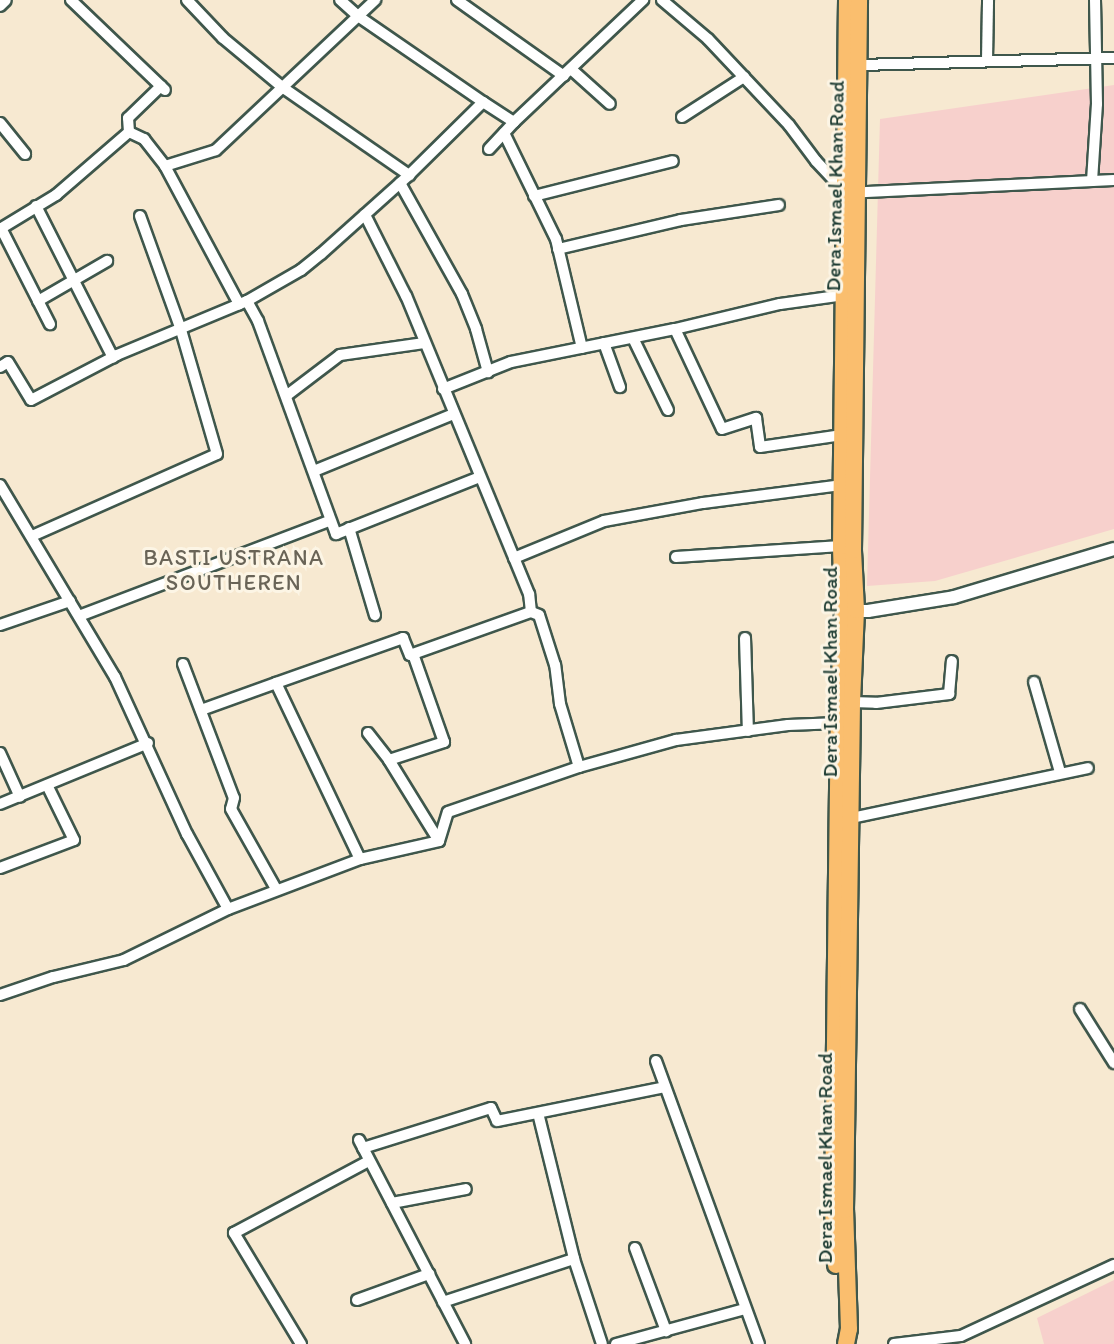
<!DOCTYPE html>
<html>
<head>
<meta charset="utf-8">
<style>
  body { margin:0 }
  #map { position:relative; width:1114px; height:1344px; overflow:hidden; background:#f7e9d1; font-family:Itim,sans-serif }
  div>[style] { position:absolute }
  .built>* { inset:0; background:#f7d0cc }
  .roads { filter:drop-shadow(2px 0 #3f574c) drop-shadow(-2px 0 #3f574c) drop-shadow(0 2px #3f574c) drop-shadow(0 -2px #3f574c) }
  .minor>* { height:10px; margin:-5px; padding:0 5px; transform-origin:5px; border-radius:5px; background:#fff }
  .tertiary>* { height:12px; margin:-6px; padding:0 6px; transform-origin:6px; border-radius:6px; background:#fff }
  .trunk>* { height:16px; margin:-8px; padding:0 8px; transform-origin:8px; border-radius:8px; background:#fabe6e }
  span { translate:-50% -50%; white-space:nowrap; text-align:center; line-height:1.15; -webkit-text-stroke:6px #fcf5e5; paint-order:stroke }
  .street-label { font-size:21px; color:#1f3d34 }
  .neighbourhood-label { font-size:22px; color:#696457; letter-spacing:1.5px }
</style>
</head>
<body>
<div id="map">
  <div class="built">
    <i style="clip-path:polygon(1114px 85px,1114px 529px,935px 581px,867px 586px,880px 119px)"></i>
    <i style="clip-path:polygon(1114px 1280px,1114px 1344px,1044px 1344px,1037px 1318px)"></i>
  </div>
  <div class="roads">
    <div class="minor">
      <i style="left:71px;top:0;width:130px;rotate:43.8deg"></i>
      <i style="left:187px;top:0;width:52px;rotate:46.5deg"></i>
      <i style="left:223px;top:38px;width:77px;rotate:39.7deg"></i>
      <i style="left:282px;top:87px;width:155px;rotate:34.7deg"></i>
      <i style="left:457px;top:0;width:131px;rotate:35.4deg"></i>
      <i style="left:662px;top:0;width:60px;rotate:40.3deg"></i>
      <i style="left:708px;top:39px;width:118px;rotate:46.7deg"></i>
      <i style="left:789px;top:125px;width:45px;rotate:53.1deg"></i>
      <i style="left:816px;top:161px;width:44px;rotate:46.8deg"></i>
      <i style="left:846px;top:193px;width:268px;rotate:-2.8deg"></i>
      <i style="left:0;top:6px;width:8px;rotate:-45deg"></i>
      <i style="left:987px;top:60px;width:60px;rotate:-89deg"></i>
      <i style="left:860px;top:65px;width:254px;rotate:-1.6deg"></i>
      <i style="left:571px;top:69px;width:52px;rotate:41.9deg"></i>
      <i style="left:483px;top:102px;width:37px;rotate:33deg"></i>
      <i style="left:682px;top:117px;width:74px;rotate:-32.8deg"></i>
      <i style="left:0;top:123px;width:40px;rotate:51deg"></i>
      <i style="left:129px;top:132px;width:14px;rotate:-94deg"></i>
      <i style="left:128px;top:118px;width:46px;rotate:-44.1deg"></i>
      <i style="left:504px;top:133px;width:118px;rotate:63.9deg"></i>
      <i style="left:556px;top:239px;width:112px;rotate:76.6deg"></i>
      <i style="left:489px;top:149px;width:37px;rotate:-47deg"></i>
      <i style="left:514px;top:122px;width:178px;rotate:-43.4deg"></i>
      <i style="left:165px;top:166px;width:53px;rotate:-17.4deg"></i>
      <i style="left:216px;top:150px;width:219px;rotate:-43.3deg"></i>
      <i style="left:1092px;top:181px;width:77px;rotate:-86.3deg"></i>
      <i style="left:1097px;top:104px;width:104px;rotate:-91.1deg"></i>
      <i style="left:400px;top:183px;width:127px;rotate:60.8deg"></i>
      <i style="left:462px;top:294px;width:38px;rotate:68deg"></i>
      <i style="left:476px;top:329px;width:45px;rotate:74.4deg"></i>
      <i style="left:534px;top:196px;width:143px;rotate:-14.1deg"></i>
      <i style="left:36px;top:206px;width:170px;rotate:63.1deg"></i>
      <i style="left:1px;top:228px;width:108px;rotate:63deg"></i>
      <i style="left:0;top:229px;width:66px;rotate:-31.3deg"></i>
      <i style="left:56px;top:195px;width:96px;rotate:-40.8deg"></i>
      <i style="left:129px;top:132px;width:17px;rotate:25deg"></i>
      <i style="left:144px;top:139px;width:34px;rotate:52deg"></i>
      <i style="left:165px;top:166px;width:157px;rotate:61.8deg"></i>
      <i style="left:558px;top:249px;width:126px;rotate:-13.3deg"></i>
      <i style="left:681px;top:220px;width:99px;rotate:-8.7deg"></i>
      <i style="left:38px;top:301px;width:80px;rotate:-30.1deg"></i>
      <i style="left:247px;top:301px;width:23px;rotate:61deg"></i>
      <i style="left:258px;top:321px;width:227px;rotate:69.9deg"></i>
      <i style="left:336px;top:534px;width:155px;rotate:-21.6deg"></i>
      <i style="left:675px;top:329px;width:110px;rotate:64.8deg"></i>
      <i style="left:722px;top:429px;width:36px;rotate:-18deg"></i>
      <i style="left:756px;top:418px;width:29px;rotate:82deg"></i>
      <i style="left:760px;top:447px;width:83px;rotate:-8.3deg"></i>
      <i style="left:633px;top:338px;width:80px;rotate:64.1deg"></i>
      <i style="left:604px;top:343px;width:47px;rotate:70deg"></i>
      <i style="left:0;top:367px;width:9px;rotate:-32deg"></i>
      <i style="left:8px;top:362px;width:44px;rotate:58.8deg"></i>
      <i style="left:31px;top:400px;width:97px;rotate:-27.6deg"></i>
      <i style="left:117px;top:355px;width:141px;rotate:-22.6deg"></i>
      <i style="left:247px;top:301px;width:62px;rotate:-29.9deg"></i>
      <i style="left:301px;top:270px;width:26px;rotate:-39deg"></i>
      <i style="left:321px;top:254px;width:118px;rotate:-41.9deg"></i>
      <i style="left:409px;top:175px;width:104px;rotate:-44.6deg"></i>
      <i style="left:483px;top:102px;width:152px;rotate:-145.5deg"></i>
      <i style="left:358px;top:16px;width:24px;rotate:-138deg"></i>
      <i style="left:443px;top:389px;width:73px;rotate:-21.7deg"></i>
      <i style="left:511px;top:362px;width:167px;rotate:-11.4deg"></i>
      <i style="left:675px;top:329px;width:108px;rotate:-13.4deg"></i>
      <i style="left:780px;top:304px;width:65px;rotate:-8deg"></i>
      <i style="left:286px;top:396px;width:68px;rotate:-37.2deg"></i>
      <i style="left:340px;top:355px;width:85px;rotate:-8.1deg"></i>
      <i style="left:314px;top:471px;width:151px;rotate:-22.2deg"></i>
      <i style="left:0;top:485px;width:224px;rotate:59.1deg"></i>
      <i style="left:115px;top:677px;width:173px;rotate:65.4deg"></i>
      <i style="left:187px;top:834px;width:85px;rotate:61.3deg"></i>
      <i style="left:228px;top:909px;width:116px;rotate:153.9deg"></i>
      <i style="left:124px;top:960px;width:73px;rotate:166.5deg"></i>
      <i style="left:53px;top:977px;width:56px;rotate:161.2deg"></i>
      <i style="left:349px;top:528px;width:91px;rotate:73.4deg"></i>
      <i style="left:32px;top:536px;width:202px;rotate:-23.9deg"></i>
      <i style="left:217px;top:454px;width:132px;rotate:-106.2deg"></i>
      <i style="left:180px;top:327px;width:118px;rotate:-109.8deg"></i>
      <i style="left:676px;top:557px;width:165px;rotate:-3.8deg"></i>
      <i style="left:514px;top:558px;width:97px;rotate:-22.3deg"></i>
      <i style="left:604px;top:521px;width:101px;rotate:-10.3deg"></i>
      <i style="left:703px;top:503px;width:139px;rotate:-7.4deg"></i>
      <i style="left:79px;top:616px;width:267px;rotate:-20.8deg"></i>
      <i style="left:0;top:625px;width:74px;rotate:-18.9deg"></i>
      <i style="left:745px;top:638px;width:93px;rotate:88.2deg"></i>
      <i style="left:183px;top:664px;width:143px;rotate:69.2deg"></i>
      <i style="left:234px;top:798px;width:11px;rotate:105deg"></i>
      <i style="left:231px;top:809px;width:92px;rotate:60.6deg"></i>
      <i style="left:1034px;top:682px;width:94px;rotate:73.9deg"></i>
      <i style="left:276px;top:683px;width:135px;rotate:-19.5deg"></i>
      <i style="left:403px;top:638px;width:18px;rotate:68deg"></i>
      <i style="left:410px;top:655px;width:128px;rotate:-19.6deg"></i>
      <i style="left:852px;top:702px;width:24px;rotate:2deg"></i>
      <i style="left:876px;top:703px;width:74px;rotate:-7deg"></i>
      <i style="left:949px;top:694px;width:33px;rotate:-85deg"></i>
      <i style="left:201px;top:710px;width:80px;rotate:-19.8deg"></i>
      <i style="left:276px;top:683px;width:195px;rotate:64.5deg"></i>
      <i style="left:368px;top:733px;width:34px;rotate:52deg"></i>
      <i style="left:389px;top:760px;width:95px;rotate:58.3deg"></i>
      <i style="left:0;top:753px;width:48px;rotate:65.6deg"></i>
      <i style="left:389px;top:760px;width:58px;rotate:-18.1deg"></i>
      <i style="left:444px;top:742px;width:93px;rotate:-109.4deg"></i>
      <i style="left:579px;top:767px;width:101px;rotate:-15.6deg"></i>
      <i style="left:676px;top:740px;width:113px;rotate:-7.6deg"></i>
      <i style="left:788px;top:725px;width:51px;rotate:-2.2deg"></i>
      <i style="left:0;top:804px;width:160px;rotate:-22.4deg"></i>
      <i style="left:851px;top:818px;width:242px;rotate:-11.9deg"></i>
      <i style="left:0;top:868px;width:79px;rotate:-20.7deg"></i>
      <i style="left:74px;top:840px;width:61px;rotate:-116.1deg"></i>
      <i style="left:228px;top:909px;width:141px;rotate:-20.7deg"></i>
      <i style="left:360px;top:859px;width:81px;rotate:-12.8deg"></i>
      <i style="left:439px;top:841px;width:30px;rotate:-73deg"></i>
      <i style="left:448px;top:812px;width:139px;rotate:-19deg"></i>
      <i style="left:579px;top:767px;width:66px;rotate:-106.8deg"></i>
      <i style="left:560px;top:704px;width:39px;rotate:-97deg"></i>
      <i style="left:555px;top:665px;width:52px;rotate:-107.7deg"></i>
      <i style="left:539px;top:615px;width:9px;rotate:-159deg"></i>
      <i style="left:531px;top:612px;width:18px;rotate:-96deg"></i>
      <i style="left:529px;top:594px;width:322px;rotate:-112.4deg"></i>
      <i style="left:406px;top:296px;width:91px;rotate:-116.8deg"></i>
      <i style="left:1080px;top:1009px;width:64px;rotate:57.8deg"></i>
      <i style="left:656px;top:1061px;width:301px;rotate:70deg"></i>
      <i style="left:538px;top:1113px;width:150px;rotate:76.1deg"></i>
      <i style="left:574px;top:1259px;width:89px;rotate:71.8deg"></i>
      <i style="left:359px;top:1140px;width:230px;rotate:62.5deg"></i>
      <i style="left:363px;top:1148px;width:134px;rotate:-17.4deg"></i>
      <i style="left:491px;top:1108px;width:14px;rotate:65deg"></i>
      <i style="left:497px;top:1121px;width:171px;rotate:-11.4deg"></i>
      <i style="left:392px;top:1203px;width:75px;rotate:-10.7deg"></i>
      <i style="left:635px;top:1248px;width:89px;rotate:69.5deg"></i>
      <i style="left:357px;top:1300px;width:77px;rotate:-19.9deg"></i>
      <i style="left:443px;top:1302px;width:138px;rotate:-18.2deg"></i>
      <i style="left:301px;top:1344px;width:130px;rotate:-121.1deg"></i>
      <i style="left:234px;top:1233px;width:153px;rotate:-28.1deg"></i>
      <i style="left:616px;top:1344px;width:134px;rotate:-15.2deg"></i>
      <i style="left:894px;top:1344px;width:67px;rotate:-6.8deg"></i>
      <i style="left:961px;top:1336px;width:169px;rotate:-24.9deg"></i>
    </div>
    <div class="tertiary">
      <i style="left:848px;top:611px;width:20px"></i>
      <i style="left:868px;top:611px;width:87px;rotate:-9.2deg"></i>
      <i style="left:954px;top:597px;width:167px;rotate:-16.7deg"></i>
    </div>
    <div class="trunk">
      <i style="left:836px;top:1265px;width:55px;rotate:-93.1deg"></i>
      <i style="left:833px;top:1210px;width:508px;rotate:-89.32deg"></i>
      <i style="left:839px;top:702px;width:91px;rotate:-87.5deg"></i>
      <i style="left:843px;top:611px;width:65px;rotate:-91.8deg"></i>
      <i style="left:841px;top:546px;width:546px;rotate:-89.37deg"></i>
      <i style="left:846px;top:1344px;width:15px;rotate:-79deg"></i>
      <i style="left:849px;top:1329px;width:119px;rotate:-91.9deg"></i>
      <i style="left:845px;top:1210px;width:508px;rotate:-89.21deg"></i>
      <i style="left:852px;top:702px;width:92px;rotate:-87.5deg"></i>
      <i style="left:856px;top:610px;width:60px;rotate:-92.9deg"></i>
      <i style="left:853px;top:550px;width:550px;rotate:-89.37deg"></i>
    </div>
  </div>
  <div class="street-label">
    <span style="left:835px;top:186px;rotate:-89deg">Dera Ismael Khan Road</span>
    <span style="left:830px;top:672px;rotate:-90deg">Dera Ismael Khan Road</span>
    <span style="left:825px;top:1158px;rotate:-90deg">Dera Ismael Khan Road</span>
  </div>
  <div class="neighbourhood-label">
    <span style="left:234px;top:570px">BASTI USTRANA<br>SOUTHEREN</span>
  </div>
</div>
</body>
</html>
